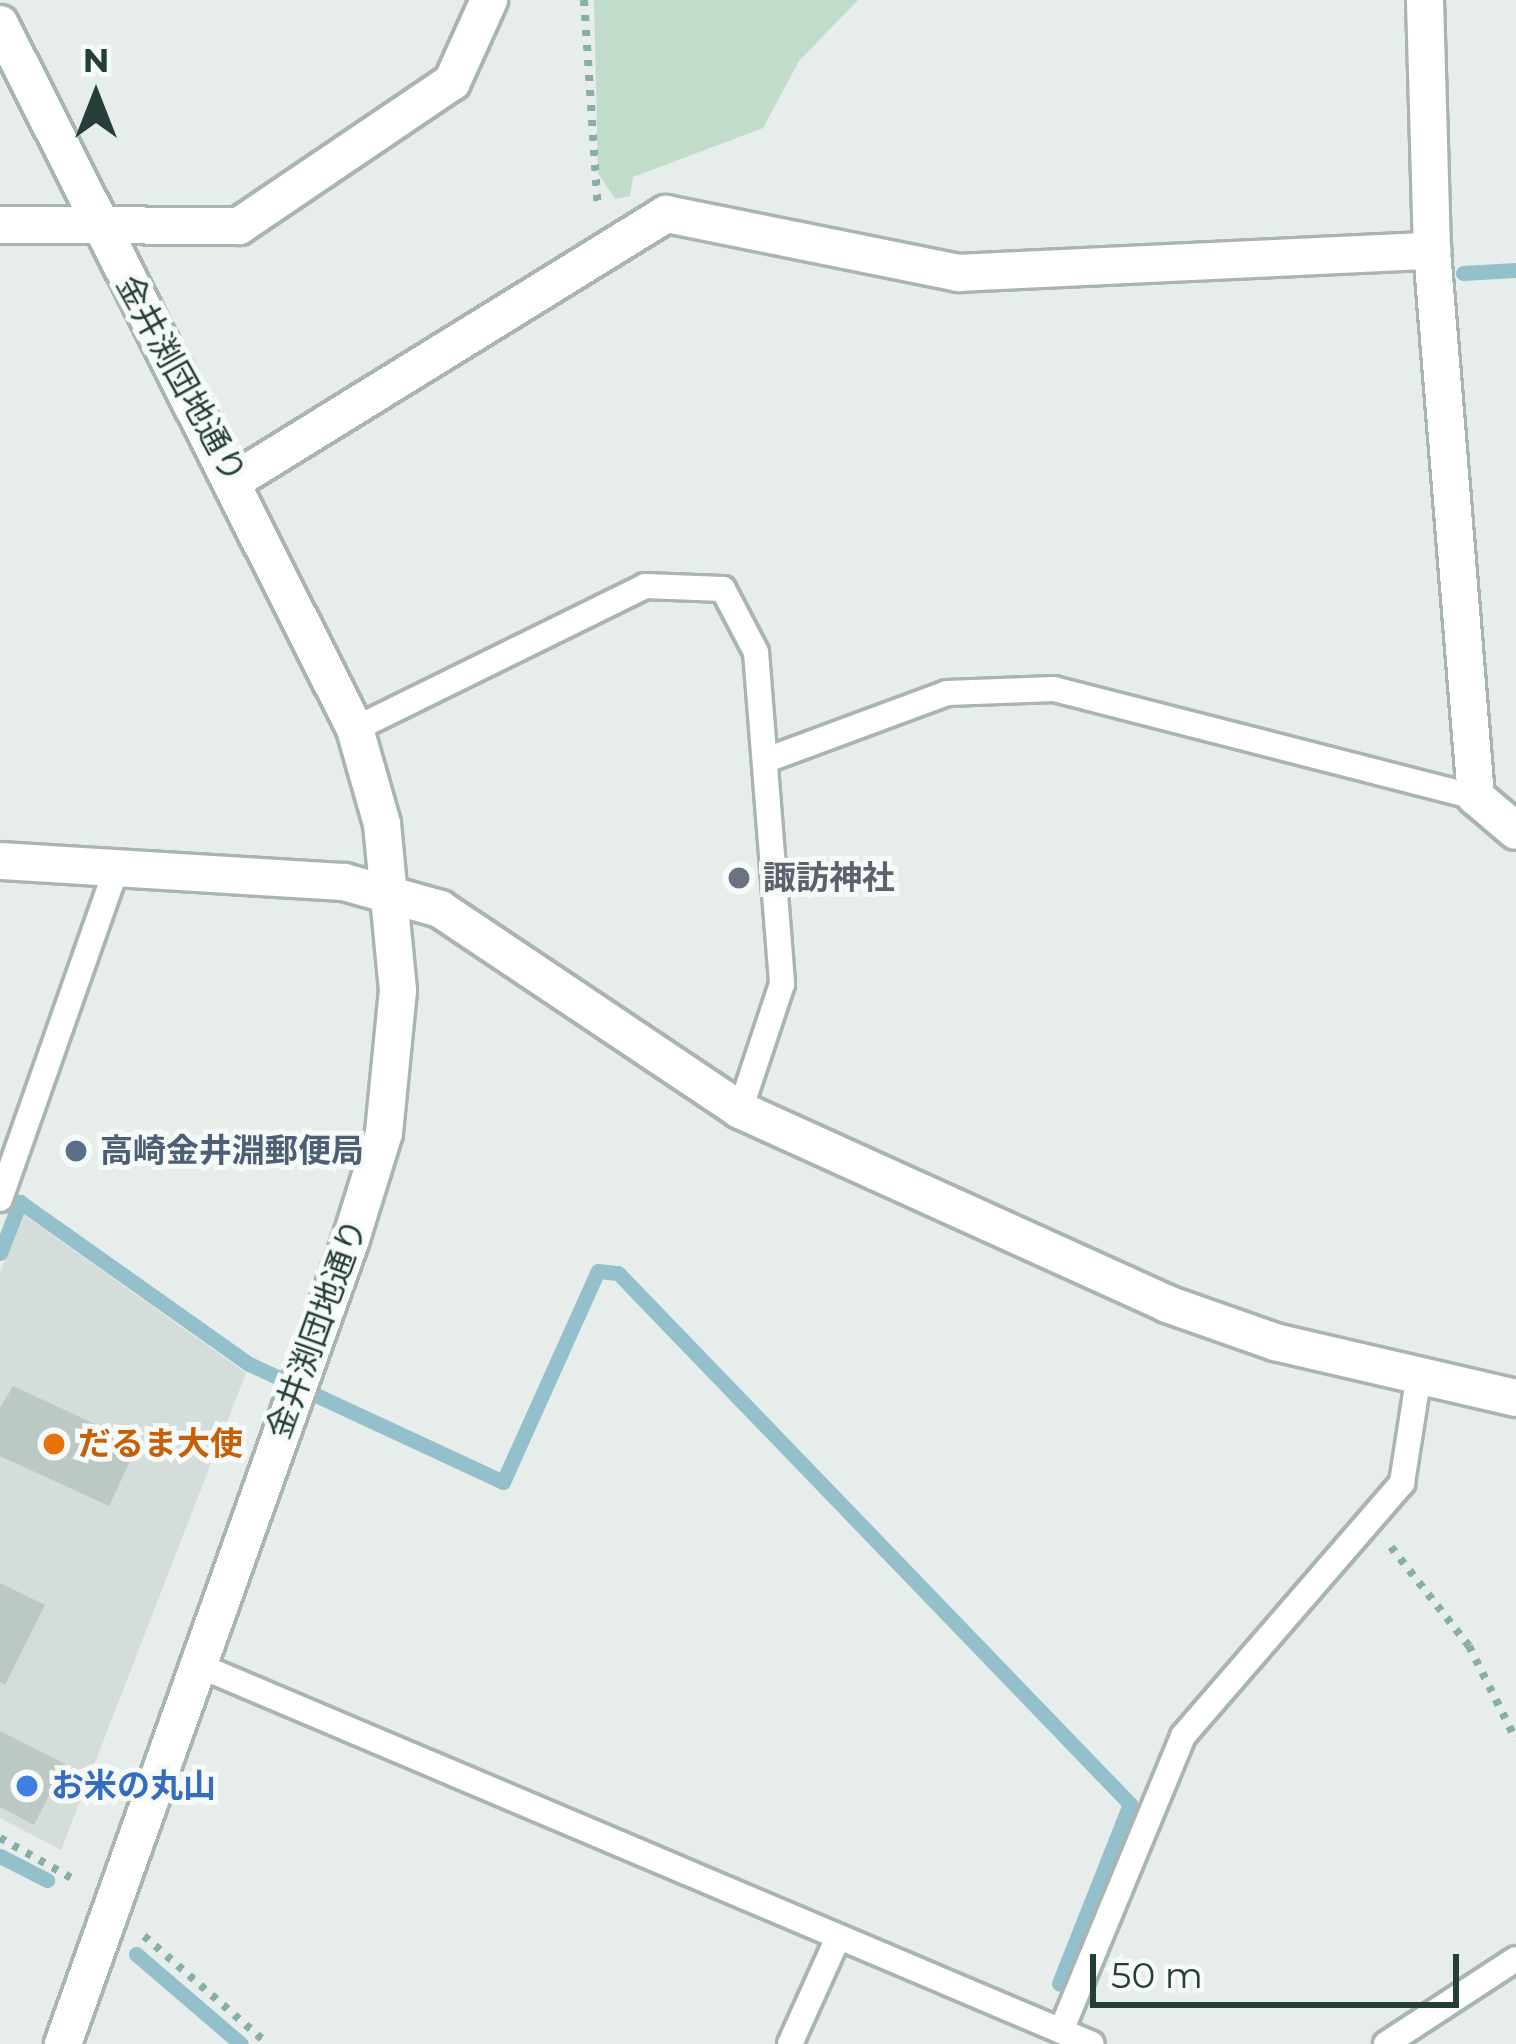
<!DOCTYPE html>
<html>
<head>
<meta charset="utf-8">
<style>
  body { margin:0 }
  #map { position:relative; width:1516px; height:2044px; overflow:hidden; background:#e6edea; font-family:Montserrat,"Noto Sans JP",sans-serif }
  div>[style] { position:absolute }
  .built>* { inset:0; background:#d4ddd9 }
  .green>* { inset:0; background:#c1dcca }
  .stream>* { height:15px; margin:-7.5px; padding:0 7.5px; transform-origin:7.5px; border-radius:7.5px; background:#94c0cc }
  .building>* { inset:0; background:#bbc8c4 }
  .path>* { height:8px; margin-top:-4px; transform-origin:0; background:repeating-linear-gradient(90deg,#89aea5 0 6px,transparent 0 15px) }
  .roads { filter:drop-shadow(3px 0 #a9b5b1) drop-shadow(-3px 0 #a9b5b1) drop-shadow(0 3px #a9b5b1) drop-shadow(0 -3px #a9b5b1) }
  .lane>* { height:24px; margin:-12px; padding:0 12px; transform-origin:12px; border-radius:12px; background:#fff }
  .street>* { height:36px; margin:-18px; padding:0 18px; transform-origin:18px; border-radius:18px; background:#fff }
  .secondary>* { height:36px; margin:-18px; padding:0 18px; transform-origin:18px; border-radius:18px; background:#fff }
  .dots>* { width:33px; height:33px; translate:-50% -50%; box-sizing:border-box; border:6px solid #f6faf8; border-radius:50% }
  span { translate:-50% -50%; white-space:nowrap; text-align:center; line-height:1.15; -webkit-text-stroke:10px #f6faf8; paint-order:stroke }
  .street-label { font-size:33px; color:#263e39 }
  .worship-label { font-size:33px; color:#5b616d; font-weight:700 }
  .left { translate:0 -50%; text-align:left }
  .service-label { font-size:33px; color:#4e5e75; font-weight:700 }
  .food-label { font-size:33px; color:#c56008; font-weight:700 }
  .shop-label { font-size:33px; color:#366cbe; font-weight:700 }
  .north { position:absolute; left:36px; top:36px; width:120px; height:120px; -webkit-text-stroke:9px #f6faf8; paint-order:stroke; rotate:0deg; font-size:33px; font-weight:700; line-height:48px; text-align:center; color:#263e39 }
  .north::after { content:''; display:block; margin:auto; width:42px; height:54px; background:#263e39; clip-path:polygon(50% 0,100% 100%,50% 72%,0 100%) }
  .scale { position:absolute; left:1090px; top:1954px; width:369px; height:54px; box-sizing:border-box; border:6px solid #263e39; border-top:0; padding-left:15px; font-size:36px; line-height:42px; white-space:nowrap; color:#263e39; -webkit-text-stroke:9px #f6faf8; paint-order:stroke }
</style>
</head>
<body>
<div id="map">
  <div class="built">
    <i style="clip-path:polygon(24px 1215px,246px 1373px,61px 1850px,0 1818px,0 1272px)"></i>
  </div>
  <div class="green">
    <i style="clip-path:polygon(594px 0,858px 0,799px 61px,763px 128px,633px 177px,630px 196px,615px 199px,598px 173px)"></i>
  </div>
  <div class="stream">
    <i style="left:1463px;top:273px;width:53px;rotate:-3.2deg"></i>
    <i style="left:0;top:1253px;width:55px;rotate:-68.6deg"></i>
    <i style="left:20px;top:1202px;width:281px;rotate:35.3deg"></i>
    <i style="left:249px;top:1364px;width:280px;rotate:24.9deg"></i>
    <i style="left:503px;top:1482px;width:231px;rotate:-65.8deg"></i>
    <i style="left:598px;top:1271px;width:20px;rotate:6deg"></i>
    <i style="left:618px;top:1273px;width:738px;rotate:46.04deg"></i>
    <i style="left:1130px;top:1804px;width:193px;rotate:111.6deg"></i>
    <i style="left:0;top:1856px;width:53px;rotate:27.1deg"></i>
    <i style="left:136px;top:1954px;width:138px;rotate:40.6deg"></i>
  </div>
  <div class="building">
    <i style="clip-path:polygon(13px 1386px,138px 1444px,109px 1506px,0 1456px,0 1408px)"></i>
    <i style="clip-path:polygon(0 1583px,45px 1605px,5px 1685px,0 1682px)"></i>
    <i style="clip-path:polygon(0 1731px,65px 1764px,34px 1825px,0 1807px)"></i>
  </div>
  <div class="path">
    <i style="left:584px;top:0;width:209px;rotate:86.2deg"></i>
    <i style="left:1391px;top:1547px;width:126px;rotate:51.8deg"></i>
    <i style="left:1469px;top:1646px;width:105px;rotate:63.4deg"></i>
    <i style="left:0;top:1838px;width:88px;rotate:29.2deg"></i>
    <i style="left:144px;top:1936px;width:164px;rotate:41.1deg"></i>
  </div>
  <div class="roads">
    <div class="lane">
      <i style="left:355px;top:729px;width:323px;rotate:-26.2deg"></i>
      <i style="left:645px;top:586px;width:78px;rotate:2.2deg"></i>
      <i style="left:723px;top:589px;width:71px;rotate:62.4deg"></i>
      <i style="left:756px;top:652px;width:333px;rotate:85.5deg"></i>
      <i style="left:782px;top:984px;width:133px;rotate:108.4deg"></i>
      <i style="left:769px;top:759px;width:190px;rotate:-20.3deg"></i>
      <i style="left:947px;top:693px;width:107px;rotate:-2.1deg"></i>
      <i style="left:1054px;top:689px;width:436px;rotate:14.4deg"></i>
      <i style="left:0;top:1199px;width:349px;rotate:-70.6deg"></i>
      <i style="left:193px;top:1663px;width:976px;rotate:22.97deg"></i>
      <i style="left:1061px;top:2031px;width:319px;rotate:-67.5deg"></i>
      <i style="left:1183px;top:1736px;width:335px;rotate:-49.1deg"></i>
      <i style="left:1402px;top:1483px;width:109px;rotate:-81.1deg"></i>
      <i style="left:790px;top:2044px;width:112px;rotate:-65.7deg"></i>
      <i style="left:1386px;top:2044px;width:155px;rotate:-33.2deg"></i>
    </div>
    <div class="street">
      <i style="left:1425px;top:0;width:251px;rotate:88.4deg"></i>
      <i style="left:1432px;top:251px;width:548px;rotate:85.39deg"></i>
      <i style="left:1476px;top:797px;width:52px;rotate:40.4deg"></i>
      <i style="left:0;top:225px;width:239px;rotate:0.2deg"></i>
      <i style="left:239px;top:226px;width:257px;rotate:-34.1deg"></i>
      <i style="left:452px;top:82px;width:90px;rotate:-65.7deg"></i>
      <i style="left:237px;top:479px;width:504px;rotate:-31.7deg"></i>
      <i style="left:666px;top:214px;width:299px;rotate:11.4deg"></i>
      <i style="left:959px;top:273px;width:474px;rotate:-2.7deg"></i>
      <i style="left:0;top:861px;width:345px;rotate:3.5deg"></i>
      <i style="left:344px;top:882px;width:100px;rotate:15.7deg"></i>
      <i style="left:440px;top:909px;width:361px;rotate:33.8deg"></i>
      <i style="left:740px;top:1110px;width:469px;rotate:24.4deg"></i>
      <i style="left:1167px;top:1304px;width:114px;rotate:19.4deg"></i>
      <i style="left:1275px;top:1342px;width:247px;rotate:13.1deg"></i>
    </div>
    <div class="secondary">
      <i style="left:0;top:24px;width:789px;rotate:63.27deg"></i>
      <i style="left:355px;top:729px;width:99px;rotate:74.1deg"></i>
      <i style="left:382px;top:824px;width:167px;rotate:84.5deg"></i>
      <i style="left:398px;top:990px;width:144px;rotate:95.6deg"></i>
      <i style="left:384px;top:1133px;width:114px;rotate:107.3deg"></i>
      <i style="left:350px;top:1242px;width:852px;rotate:109.69deg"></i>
    </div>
  </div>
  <div class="dots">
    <i style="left:739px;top:878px;background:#6b7280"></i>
    <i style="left:76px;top:1151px;background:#5c6f8a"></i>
    <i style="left:54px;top:1444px;background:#e8710a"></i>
    <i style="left:27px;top:1786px;background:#3f7fe0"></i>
  </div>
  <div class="street-label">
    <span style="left:181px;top:379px;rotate:61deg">金井渕団地通り</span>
    <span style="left:317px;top:1329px;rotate:-70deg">金井渕団地通り</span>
  </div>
  <div class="worship-label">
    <span class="left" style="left:763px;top:878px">諏訪神社</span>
  </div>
  <div class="service-label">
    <span class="left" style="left:100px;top:1151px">高崎金井淵郵便局</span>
  </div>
  <div class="food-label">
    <span class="left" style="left:78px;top:1444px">だるま大使</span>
  </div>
  <div class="shop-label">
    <span class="left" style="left:51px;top:1786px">お米の丸山</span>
  </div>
  <div class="north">N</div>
  <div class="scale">50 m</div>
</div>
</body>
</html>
